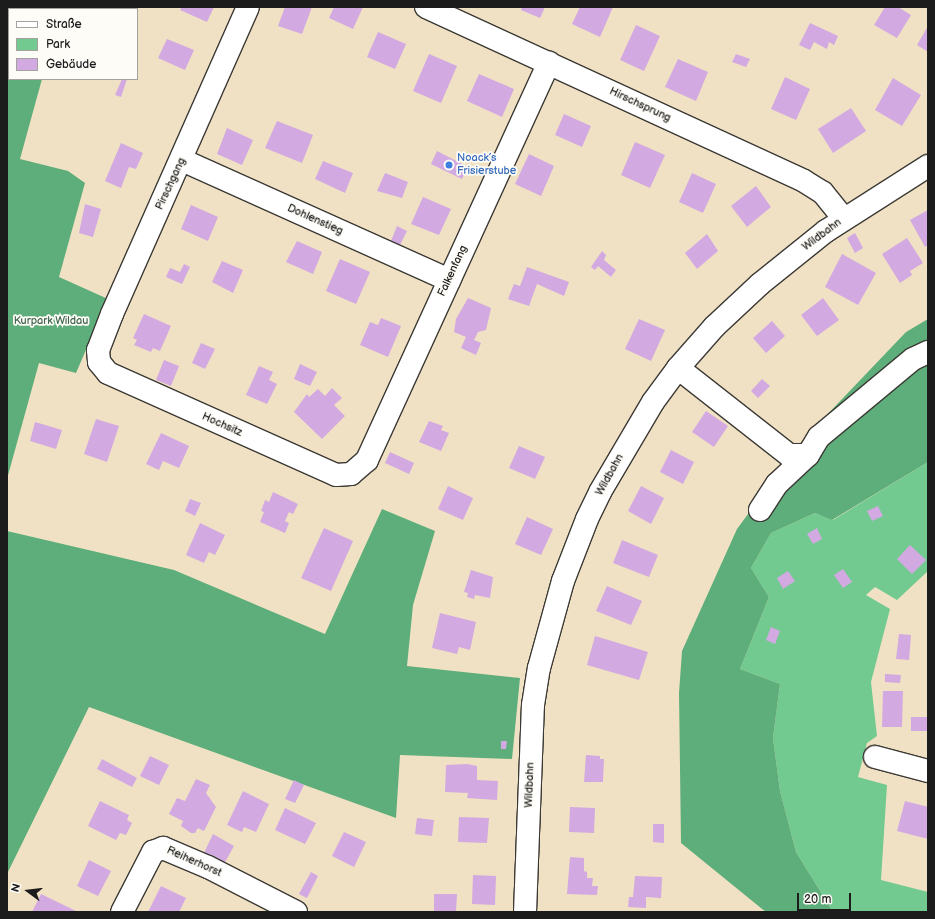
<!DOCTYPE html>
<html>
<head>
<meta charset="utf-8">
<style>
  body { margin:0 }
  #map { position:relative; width:935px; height:919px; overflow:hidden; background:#f1e1c4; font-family:"Balsamiq Sans",sans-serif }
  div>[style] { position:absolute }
  .green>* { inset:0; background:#72ca90 }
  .forest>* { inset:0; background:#5dae7a }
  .building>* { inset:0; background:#d2a9e1 }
  .roads { filter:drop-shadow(1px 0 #3c3a35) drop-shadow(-1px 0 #3c3a35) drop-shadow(0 1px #3c3a35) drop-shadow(0 -1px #3c3a35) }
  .minor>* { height:22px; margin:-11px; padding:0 11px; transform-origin:11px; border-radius:11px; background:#fff }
  .dots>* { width:11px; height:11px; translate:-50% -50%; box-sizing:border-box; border:2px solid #fdfcf7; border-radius:50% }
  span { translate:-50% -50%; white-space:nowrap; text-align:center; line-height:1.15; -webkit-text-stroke:3.5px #fdfcf7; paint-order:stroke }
  .street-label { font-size:11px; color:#1c1c1c }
  .shop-label { font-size:11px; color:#366cbe }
  .left { translate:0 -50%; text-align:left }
  .park-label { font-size:11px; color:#3e624a }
  .frame { position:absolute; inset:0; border:8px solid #1c1c1c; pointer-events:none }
  .legend { position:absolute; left:8px; top:8px; width:130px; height:72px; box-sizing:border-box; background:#fdfcf7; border:1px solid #a3a29f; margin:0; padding:5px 7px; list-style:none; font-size:12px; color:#1c1c1c }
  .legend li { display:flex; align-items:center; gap:8px; height:20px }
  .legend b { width:20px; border:1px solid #a3a29f }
  .north { position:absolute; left:8px; top:871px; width:40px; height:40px; -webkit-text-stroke:3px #fdfcf7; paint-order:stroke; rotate:285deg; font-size:11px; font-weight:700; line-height:16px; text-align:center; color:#1c1c1c }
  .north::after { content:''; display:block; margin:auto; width:14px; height:18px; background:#1c1c1c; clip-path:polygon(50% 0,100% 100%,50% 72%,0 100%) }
  .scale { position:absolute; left:797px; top:893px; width:54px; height:18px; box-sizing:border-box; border:2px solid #1c1c1c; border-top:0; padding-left:5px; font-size:12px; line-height:14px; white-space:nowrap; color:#1c1c1c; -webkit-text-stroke:3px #fdfcf7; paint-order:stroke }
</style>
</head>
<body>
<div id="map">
  <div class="green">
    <i style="clip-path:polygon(928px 462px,928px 571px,897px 600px,875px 587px,866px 595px,890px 609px,871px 682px,877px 736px,867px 743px,858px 777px,887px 785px,881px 880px,928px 892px,928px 912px,833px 912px,796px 852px,780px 791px,773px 738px,780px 684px,740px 669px,769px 597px,751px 568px,771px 533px,815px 513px,833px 520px)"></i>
  </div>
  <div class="forest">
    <i style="clip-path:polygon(7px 7px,61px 7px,9px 9px,9px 79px,42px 79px,20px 159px,68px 171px,85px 183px,59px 277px,108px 299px,76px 373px,39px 363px,7px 479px)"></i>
    <i style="clip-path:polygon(928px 319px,928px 462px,832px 520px,815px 513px,771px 533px,751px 568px,769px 597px,740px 669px,780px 684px,773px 738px,780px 791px,796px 852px,833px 912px,766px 912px,681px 843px,679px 693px,682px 651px,737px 529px,802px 441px,906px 332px)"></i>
    <i style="clip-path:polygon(382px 509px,435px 531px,413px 605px,407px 666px,520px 678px,512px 759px,400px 755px,396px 818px,89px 707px,7px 874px,7px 531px,174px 570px,325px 634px)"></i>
  </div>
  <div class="building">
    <i style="clip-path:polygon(182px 7px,214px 7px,207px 22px,180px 10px)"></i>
    <i style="clip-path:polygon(285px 7px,312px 7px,302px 34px,278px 26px)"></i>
    <i style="clip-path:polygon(334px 7px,363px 7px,353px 29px,329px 18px)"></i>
    <i style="clip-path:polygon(522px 7px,545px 7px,540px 18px,521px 10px)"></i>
    <i style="clip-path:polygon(580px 7px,613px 7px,600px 37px,572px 24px)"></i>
    <i style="clip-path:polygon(885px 7px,898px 7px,911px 15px,897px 38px,874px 25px)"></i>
    <i style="clip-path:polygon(810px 23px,838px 36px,834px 45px,829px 42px,827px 49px,814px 42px,810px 50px,799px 45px)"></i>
    <i style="clip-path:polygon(636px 25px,660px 36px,644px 71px,620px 60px)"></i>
    <i style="clip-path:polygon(928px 26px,928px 52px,917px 45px)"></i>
    <i style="clip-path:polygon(378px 32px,406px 44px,395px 69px,367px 57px)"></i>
    <i style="clip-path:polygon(167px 39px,194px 50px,185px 70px,158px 58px)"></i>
    <i style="clip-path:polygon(429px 54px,457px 66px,441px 103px,413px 91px)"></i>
    <i style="clip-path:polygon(736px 54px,750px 59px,746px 67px,732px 62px)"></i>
    <i style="clip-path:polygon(678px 59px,708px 72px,696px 101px,665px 87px)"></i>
    <i style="clip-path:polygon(479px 74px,514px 89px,502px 117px,467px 101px)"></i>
    <i style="clip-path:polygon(785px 77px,810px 89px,796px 120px,771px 109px)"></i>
    <i style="clip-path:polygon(893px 78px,921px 95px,902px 126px,875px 110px)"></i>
    <i style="clip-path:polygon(122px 79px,127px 79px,121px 97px,115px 95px)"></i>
    <i style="clip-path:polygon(851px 108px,866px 131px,833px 153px,818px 129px)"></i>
    <i style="clip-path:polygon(564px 114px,591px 126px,582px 147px,555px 135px)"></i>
    <i style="clip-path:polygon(277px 121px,313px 135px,302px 163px,265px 148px)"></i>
    <i style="clip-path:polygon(227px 128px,253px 140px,242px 165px,217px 154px)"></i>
    <i style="clip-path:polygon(635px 142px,665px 155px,650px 188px,621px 175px)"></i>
    <i style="clip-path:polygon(121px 143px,143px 153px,136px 169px,129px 167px,121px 188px,105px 181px)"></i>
    <i style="clip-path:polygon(437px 151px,468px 167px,462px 179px,431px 164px)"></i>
    <i style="clip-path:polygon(529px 154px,554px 166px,541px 196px,515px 184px)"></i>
    <i style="clip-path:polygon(323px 161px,353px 173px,345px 193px,315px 179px)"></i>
    <i style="clip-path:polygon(385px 173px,408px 182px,402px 198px,377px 191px)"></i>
    <i style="clip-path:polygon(692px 173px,716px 184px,703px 213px,679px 202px)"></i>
    <i style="clip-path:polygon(756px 186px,771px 207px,747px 227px,731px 206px)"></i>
    <i style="clip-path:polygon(423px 197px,451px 209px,439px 235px,411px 224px)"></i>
    <i style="clip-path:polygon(85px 204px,101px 209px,93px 237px,79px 233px)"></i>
    <i style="clip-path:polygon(191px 205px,218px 217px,208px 241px,181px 229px)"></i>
    <i style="clip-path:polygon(928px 210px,928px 245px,925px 247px,910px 220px)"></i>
    <i style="clip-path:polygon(397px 226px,407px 231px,400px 245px,391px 241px)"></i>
    <i style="clip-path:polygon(855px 233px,863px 248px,855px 253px,847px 238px)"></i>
    <i style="clip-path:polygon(707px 234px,718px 251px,697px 269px,685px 253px)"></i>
    <i style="clip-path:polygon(907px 238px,923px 263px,910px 271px,912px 275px,900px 283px,882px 254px)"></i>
    <i style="clip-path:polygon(297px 241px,322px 252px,313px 274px,286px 262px)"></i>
    <i style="clip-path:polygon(602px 251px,606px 255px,604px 260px,616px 270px,611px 277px,598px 266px,595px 270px,591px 267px)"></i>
    <i style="clip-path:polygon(842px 254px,876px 273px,858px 305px,825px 287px)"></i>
    <i style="clip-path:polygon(340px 259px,370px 272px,356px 304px,326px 291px)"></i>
    <i style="clip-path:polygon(222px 261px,243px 270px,233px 293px,212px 282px)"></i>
    <i style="clip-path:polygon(184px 264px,190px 267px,182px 284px,166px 277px,170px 268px,180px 272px)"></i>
    <i style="clip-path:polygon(527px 267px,569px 282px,564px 296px,537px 284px,529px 306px,508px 299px,514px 284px,520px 286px)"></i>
    <i style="clip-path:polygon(468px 298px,491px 308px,486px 330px,478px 332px,474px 340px,481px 343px,476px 355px,461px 348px,466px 337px,454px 332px,456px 319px)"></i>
    <i style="clip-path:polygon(823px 298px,839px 320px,817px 336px,801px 315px)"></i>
    <i style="clip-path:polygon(144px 314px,171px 326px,160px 351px,153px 348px,151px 352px,134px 345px,137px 340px,133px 338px)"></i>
    <i style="clip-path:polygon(381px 318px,401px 326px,388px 357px,360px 345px,370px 322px,378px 325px)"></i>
    <i style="clip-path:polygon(639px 319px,665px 330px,651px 361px,625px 349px)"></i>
    <i style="clip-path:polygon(772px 321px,785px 336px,766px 353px,753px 338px)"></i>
    <i style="clip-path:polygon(201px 343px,215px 349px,205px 369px,192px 363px)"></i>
    <i style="clip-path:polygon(164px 360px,179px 366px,171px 386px,156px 380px)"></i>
    <i style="clip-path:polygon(300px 364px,317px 372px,310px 386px,294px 379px)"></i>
    <i style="clip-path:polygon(259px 366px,273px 372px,269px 380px,277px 384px,267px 404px,246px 395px)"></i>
    <i style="clip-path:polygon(762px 379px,770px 386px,758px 398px,751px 391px)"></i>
    <i style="clip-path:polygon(332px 388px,342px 398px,334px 405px,345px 416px,322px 439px,294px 412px,307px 394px,309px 397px,318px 389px,325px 396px)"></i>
    <i style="clip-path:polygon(706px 411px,728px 426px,714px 447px,692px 432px)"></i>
    <i style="clip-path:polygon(96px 419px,119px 426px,107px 462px,84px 454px)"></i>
    <i style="clip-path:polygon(429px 421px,443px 426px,441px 430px,449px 433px,441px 451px,419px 442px)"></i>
    <i style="clip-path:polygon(35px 422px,62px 430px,56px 449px,30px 441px)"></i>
    <i style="clip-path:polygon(161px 433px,189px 446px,179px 468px,163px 461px,159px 470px,146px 464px)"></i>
    <i style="clip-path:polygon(519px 446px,545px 457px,535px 479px,509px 468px)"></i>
    <i style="clip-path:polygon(671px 450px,694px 462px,683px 484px,660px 472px)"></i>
    <i style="clip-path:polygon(390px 452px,414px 463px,409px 474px,385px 463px)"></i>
    <i style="clip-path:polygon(448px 486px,473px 498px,463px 520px,438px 509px)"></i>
    <i style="clip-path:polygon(641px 486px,664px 498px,651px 524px,628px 511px)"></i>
    <i style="clip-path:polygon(273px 492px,298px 504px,293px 514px,289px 512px,285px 521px,289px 523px,285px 533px,260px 522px,264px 512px,261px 511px,265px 500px,269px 502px)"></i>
    <i style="clip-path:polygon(190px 499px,201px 503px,195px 516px,185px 511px)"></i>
    <i style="clip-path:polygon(878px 506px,883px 516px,872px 521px,867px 511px)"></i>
    <i style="clip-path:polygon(527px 517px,553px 529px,541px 555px,515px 544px)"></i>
    <i style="clip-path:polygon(200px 523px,225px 535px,215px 555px,209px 552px,204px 563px,186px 555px)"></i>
    <i style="clip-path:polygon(324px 528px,353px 541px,331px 591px,301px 578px)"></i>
    <i style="clip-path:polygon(817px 528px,822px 539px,813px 544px,807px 534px)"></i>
    <i style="clip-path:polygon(622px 540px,658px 555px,649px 577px,613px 563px)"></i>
    <i style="clip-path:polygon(910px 545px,926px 560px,912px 574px,897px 559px)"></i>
    <i style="clip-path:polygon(843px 569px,852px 582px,843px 588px,834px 575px)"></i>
    <i style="clip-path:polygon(471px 570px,493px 577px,490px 598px,475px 595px,474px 599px,467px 597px,468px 593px,464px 592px)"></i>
    <i style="clip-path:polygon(788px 571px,795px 581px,783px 589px,777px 578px)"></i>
    <i style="clip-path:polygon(607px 586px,642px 601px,631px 625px,596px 611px)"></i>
    <i style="clip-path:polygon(440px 613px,476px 622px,470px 650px,459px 647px,457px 654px,432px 648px)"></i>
    <i style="clip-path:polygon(771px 627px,780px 631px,775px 644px,766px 640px)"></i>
    <i style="clip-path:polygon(899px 634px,911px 635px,909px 660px,896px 659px)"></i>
    <i style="clip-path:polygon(595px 636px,648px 652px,639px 680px,587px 665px)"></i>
    <i style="clip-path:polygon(885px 674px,901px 675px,900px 683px,885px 682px)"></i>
    <i style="clip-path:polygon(883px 691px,903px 691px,902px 727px,882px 727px)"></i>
    <i style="clip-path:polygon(911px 717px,928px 717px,928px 731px,911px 731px)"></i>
    <i style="clip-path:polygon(501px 741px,507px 741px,506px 749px,501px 749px)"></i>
    <i style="clip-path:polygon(586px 755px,600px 756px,600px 759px,604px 759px,603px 782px,584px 782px)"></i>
    <i style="clip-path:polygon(150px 756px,169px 765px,159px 785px,140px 776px)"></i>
    <i style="clip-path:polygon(102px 759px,137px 778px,132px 787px,97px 769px)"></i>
    <i style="clip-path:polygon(467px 764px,477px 766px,477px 780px,498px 781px,497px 800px,467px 798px,468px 793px,445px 792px,446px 765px)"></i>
    <i style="clip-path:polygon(196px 779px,210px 785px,206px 793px,216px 807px,204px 831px,198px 828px,195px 833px,191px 833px,181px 826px,183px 821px,169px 814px,177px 798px,185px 801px)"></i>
    <i style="clip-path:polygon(294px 780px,304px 785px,295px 803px,285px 799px)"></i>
    <i style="clip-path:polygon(243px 791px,269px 804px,256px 832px,244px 827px,242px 832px,227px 825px)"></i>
    <i style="clip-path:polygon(100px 801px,129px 815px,127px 820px,132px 823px,126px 835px,120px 833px,116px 840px,88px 826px)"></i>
    <i style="clip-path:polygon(905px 801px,928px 807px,928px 839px,897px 831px)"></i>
    <i style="clip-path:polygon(570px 807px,595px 808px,594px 833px,569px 832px)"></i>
    <i style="clip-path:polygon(285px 808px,316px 823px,305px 844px,275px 830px)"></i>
    <i style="clip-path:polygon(459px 817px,489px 818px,487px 843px,458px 842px)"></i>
    <i style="clip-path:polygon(417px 818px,434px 820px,432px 836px,415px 834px)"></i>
    <i style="clip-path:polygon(653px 824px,664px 824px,664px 843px,653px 842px)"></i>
    <i style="clip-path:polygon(344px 832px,366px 842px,354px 867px,332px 856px)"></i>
    <i style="clip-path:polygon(213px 834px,234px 846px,224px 864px,204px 853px)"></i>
    <i style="clip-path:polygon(570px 857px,584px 858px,584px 871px,587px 872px,587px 878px,593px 878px,592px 886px,598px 886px,597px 895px,567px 894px)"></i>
    <i style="clip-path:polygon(89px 860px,111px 871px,98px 896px,77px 886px)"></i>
    <i style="clip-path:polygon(311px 872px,318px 876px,307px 898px,299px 894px)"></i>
    <i style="clip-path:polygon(473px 875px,496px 876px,495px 905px,472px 904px)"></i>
    <i style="clip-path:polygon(635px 876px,662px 877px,661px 898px,646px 897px,646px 908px,628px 907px,629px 897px,633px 897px)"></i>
    <i style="clip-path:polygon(161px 886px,186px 898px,179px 912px,148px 912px)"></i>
    <i style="clip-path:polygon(41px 894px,78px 912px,32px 912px)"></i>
    <i style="clip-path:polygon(434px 894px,457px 894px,456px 912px,434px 912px)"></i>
  </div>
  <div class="roads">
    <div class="minor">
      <i style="left:248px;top:7px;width:336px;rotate:113.9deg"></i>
      <i style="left:112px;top:314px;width:39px;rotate:111deg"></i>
      <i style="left:98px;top:350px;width:12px;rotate:85deg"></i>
      <i style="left:99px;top:362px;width:14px;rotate:51deg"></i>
      <i style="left:108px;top:373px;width:250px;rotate:24.1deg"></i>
      <i style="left:336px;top:475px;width:15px;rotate:-4deg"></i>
      <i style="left:351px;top:474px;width:21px;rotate:-41deg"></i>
      <i style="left:367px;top:460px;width:437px;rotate:-65.4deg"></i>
      <i style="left:426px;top:7px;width:416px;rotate:24.7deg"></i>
      <i style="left:804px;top:181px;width:22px;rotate:32deg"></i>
      <i style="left:823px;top:193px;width:33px;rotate:51deg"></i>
      <i style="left:182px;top:160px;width:293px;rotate:24.2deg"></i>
      <i style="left:678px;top:368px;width:141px;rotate:38.1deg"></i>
      <i style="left:789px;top:455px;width:19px"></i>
      <i style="left:760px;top:510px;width:31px;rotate:-57deg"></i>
      <i style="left:777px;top:484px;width:42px;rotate:-43.1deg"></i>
      <i style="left:808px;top:455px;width:21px;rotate:-59deg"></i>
      <i style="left:819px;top:437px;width:122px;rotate:-39.7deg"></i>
      <i style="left:913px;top:359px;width:17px;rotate:-25deg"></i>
      <i style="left:875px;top:757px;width:55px;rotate:14.8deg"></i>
      <i style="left:122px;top:912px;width:68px;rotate:-62.7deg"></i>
      <i style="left:153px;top:852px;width:11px;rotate:-22deg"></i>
      <i style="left:163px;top:848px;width:49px;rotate:22.9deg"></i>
      <i style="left:208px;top:867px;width:99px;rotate:27.1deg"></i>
      <i style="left:525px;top:912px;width:207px;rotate:-87.8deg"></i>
      <i style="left:533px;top:705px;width:37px;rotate:-81deg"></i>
      <i style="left:539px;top:668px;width:90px;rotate:-74.6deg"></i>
      <i style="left:563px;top:581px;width:66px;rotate:-68.8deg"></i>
      <i style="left:587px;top:519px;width:30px;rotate:-64deg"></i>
      <i style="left:600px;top:492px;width:104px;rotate:-59.5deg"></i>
      <i style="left:653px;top:402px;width:42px;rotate:-53.7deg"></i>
      <i style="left:678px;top:368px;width:55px;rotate:-48.7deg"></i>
      <i style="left:714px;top:327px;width:63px;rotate:-43.1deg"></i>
      <i style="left:760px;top:284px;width:85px;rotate:-38.8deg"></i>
      <i style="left:826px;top:231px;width:121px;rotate:-32.5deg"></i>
    </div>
  </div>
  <div class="dots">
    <i style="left:449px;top:165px;background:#3f7fe0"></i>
  </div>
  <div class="street-label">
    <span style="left:640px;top:105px;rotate:25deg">Hirschsprung</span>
    <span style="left:171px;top:184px;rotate:-65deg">Pirschgang</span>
    <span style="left:315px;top:220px;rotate:24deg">Dohlenstieg</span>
    <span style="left:822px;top:235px;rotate:-37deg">Wildbahn</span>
    <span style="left:453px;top:271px;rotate:-65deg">Falkenfang</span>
    <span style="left:222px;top:425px;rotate:24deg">Hochsitz</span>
    <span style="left:610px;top:475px;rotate:-61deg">Wildbahn</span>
    <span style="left:530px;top:785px;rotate:-88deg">Wildbahn</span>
    <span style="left:194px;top:862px;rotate:24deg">Reiherhorst</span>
  </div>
  <div class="shop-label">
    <span class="left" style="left:457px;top:165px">Noack´s<br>Frisierstube</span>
  </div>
  <div class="park-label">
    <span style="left:51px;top:321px">Kurpark Wildau</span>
  </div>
  <div class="frame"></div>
  <ul class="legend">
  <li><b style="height:5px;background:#fff"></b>Straße</li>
  <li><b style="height:11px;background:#72ca90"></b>Park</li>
  <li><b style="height:11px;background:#d2a9e1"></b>Gebäude</li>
  </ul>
  <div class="north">N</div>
  <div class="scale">20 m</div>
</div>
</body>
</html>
